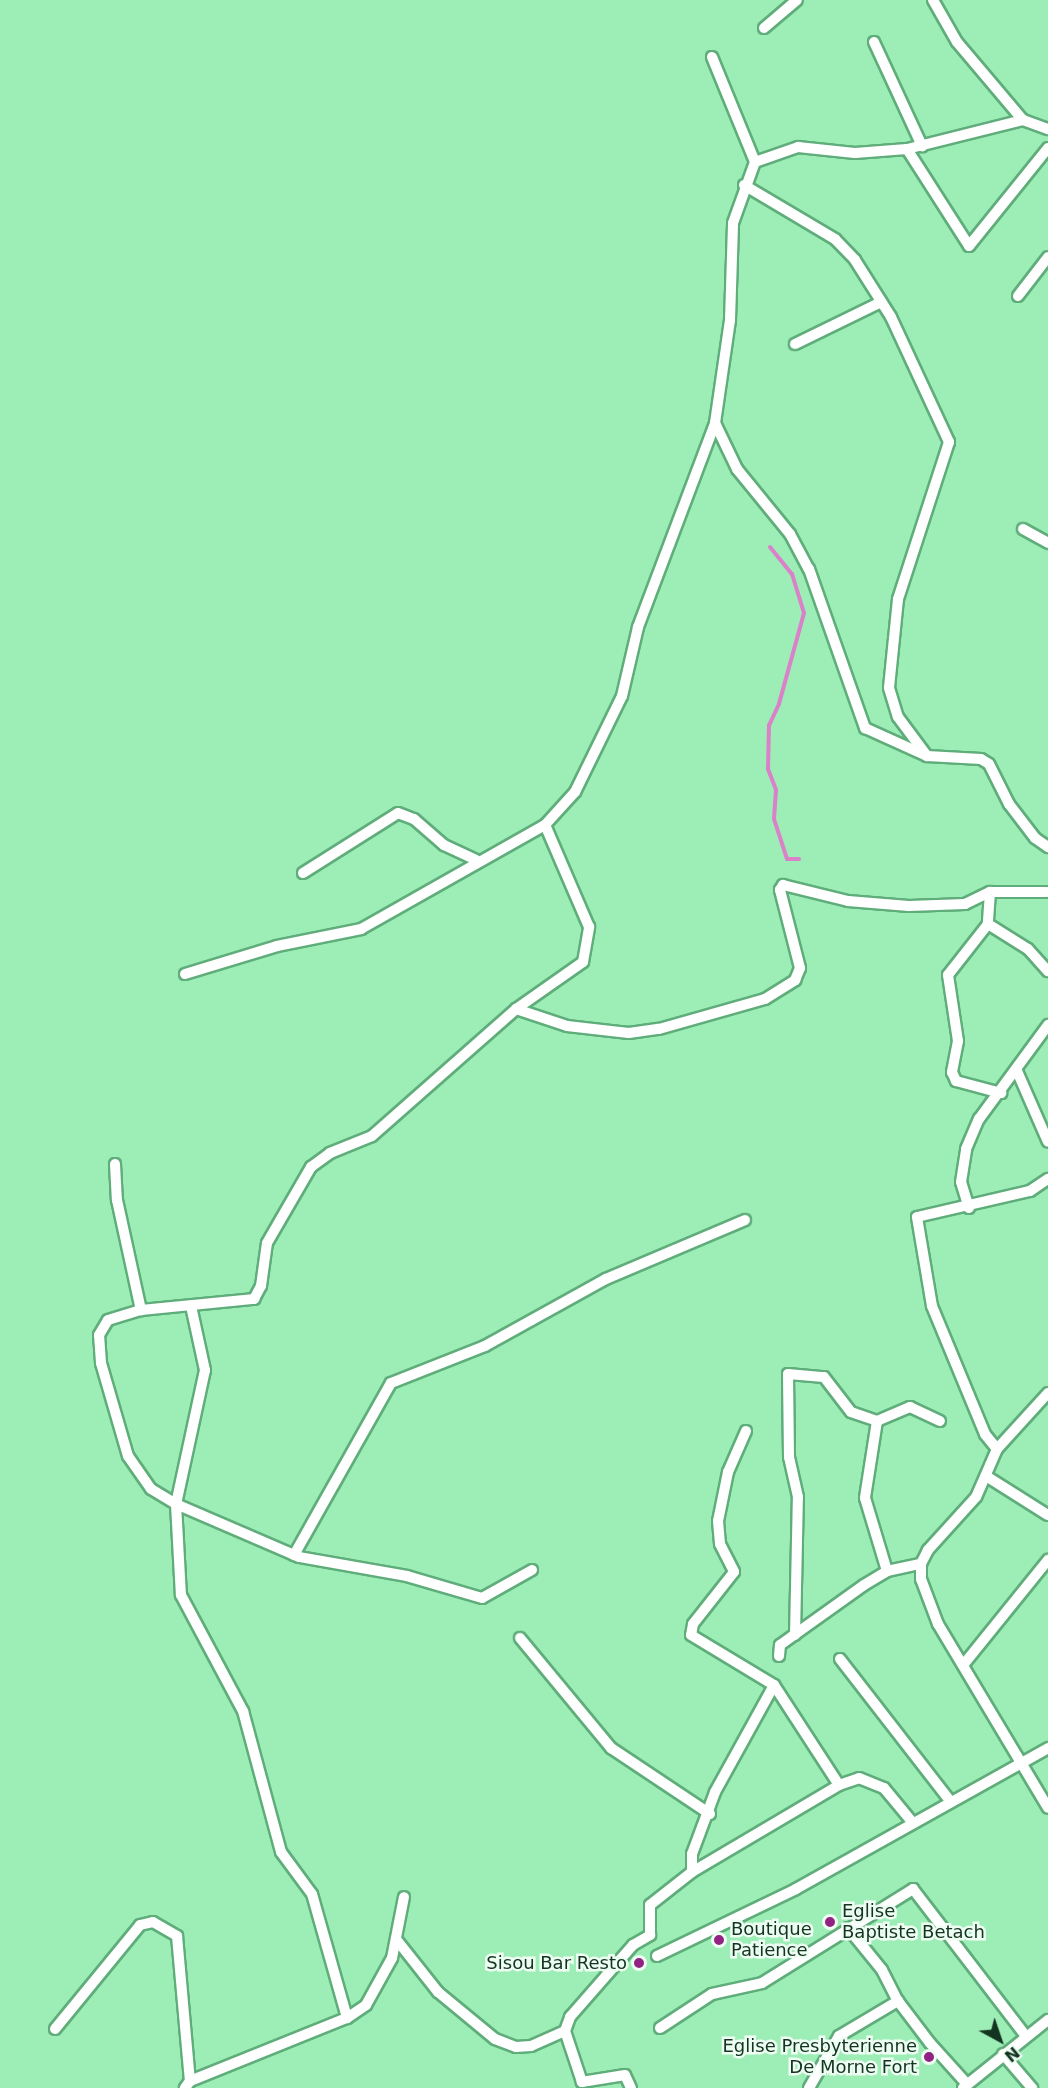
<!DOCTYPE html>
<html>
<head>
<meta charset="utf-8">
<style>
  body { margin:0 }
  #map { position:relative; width:1048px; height:2088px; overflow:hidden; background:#9dedb7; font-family:"DejaVu Sans",sans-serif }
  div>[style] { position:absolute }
  .stream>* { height:4px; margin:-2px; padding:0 2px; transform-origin:2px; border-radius:2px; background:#da81ca }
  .roads { filter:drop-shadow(2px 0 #5fad7a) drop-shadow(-2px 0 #5fad7a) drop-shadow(0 2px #5fad7a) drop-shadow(0 -2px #5fad7a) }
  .minor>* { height:10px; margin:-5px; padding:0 5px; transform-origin:5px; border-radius:5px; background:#fff }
  .dots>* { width:16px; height:16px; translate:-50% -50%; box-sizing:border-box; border:3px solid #eefdf2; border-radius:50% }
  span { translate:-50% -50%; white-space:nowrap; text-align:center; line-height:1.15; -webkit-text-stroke:5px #eefdf2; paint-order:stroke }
  .poi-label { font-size:18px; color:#133420 }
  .left { translate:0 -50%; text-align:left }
  .right { translate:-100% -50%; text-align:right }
  .north { position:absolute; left:970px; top:2010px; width:60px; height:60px; -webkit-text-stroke:4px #eefdf2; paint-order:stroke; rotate:140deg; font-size:16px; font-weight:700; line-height:24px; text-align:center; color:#133420 }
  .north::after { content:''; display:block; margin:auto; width:21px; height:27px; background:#133420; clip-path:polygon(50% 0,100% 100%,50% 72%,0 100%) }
</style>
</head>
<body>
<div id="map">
  <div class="stream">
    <i style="left:770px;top:547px;width:35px;rotate:51deg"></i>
    <i style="left:792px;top:574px;width:41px;rotate:72.9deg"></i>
    <i style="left:804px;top:613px;width:94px;rotate:105.4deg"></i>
    <i style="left:779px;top:704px;width:23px;rotate:115deg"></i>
    <i style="left:769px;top:725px;width:44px;rotate:91.3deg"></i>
    <i style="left:768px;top:769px;width:22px;rotate:69deg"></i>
    <i style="left:776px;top:790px;width:29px;rotate:94deg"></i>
    <i style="left:774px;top:819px;width:42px;rotate:72deg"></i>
    <i style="left:787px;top:859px;width:12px"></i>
  </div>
  <div class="roads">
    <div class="minor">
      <i style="left:933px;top:0;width:48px;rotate:60.3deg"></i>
      <i style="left:957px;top:42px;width:102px;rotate:49.8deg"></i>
      <i style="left:764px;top:28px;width:43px;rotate:-40.3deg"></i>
      <i style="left:874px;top:42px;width:115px;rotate:65.2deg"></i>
      <i style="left:712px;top:57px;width:113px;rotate:67.7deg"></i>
      <i style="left:907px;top:149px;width:115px;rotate:57.4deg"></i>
      <i style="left:969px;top:246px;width:126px;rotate:-51.1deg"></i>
      <i style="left:744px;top:185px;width:106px;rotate:30.7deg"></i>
      <i style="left:835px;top:239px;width:29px;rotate:46deg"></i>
      <i style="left:855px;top:260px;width:67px;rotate:57.7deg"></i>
      <i style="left:891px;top:317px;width:138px;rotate:65.1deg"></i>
      <i style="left:949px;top:442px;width:165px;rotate:108deg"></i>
      <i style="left:898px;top:599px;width:89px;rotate:95.8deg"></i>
      <i style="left:889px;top:688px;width:30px;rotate:73deg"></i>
      <i style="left:898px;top:717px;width:49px;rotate:53.4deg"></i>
      <i style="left:1018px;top:296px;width:49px;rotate:-52.4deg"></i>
      <i style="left:795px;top:344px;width:96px;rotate:-26deg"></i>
      <i style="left:715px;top:423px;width:51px;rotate:64.4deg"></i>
      <i style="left:737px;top:469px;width:84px;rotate:50.8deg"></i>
      <i style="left:790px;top:534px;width:40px;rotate:62deg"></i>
      <i style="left:809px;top:569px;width:169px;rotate:70.6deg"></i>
      <i style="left:865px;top:728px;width:68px;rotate:24.3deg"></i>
      <i style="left:927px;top:756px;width:54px;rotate:3.2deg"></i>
      <i style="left:981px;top:759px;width:9px;rotate:32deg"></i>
      <i style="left:989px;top:764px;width:45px;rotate:63.4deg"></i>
      <i style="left:1009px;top:804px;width:43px;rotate:52.6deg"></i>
      <i style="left:1035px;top:838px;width:16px;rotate:35deg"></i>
      <i style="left:1023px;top:529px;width:29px;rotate:29deg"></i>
      <i style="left:303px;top:873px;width:112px;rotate:-32.3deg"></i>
      <i style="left:398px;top:813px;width:17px;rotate:21deg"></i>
      <i style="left:414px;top:819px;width:40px;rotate:41deg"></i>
      <i style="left:444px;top:845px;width:35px;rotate:25deg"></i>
      <i style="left:990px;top:892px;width:32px;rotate:94deg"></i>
      <i style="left:988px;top:924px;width:47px;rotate:32deg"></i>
      <i style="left:1028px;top:949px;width:30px;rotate:48deg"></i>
      <i style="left:988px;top:924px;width:65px;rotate:128.1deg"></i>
      <i style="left:948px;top:975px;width:67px;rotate:81.4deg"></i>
      <i style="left:958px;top:1041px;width:32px;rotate:101deg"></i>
      <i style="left:952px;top:1072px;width:10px;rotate:66deg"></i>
      <i style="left:956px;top:1081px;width:47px;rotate:14.9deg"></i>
      <i style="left:185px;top:974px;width:96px;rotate:-16.9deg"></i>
      <i style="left:277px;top:946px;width:86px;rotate:-11.4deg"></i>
      <i style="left:361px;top:929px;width:211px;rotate:-29.5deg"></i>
      <i style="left:545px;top:825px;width:45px;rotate:-47.7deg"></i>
      <i style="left:575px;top:792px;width:107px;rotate:-63.9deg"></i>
      <i style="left:622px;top:696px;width:71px;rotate:-76.9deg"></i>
      <i style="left:638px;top:627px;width:218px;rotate:-69.3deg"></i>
      <i style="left:715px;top:423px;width:104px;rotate:-81.7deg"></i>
      <i style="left:730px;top:320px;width:97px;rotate:-88.2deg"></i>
      <i style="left:733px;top:223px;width:65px;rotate:-70.2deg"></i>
      <i style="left:755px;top:162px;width:46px;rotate:-19.2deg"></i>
      <i style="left:798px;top:147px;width:57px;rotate:6deg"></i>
      <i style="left:855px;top:153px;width:52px;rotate:-4.4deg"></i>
      <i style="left:907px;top:149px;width:120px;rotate:-14deg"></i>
      <i style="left:1023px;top:120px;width:27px;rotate:20deg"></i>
      <i style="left:516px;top:1009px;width:54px;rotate:18.4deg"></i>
      <i style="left:567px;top:1026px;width:62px;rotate:6.4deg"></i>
      <i style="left:629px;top:1033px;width:30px;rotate:-8deg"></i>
      <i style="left:659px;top:1029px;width:110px;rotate:-15.8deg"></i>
      <i style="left:765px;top:999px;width:36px;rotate:-32deg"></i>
      <i style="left:795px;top:980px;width:13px;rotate:-67deg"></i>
      <i style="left:800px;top:968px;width:81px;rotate:-104.4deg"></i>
      <i style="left:780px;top:890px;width:6px;rotate:-59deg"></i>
      <i style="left:783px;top:885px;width:67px;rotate:13.8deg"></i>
      <i style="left:848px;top:901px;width:61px;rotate:4.7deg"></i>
      <i style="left:909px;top:906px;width:56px;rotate:-2deg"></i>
      <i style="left:965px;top:904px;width:28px;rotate:-26deg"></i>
      <i style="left:990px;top:892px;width:58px"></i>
      <i style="left:1017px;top:1071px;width:77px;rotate:66.4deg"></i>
      <i style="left:115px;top:1164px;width:36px;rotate:87deg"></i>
      <i style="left:117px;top:1200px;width:113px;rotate:77.7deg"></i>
      <i style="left:969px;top:1208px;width:27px;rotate:-107deg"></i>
      <i style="left:961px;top:1182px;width:33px;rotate:-81deg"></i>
      <i style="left:966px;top:1149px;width:33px;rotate:-67deg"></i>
      <i style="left:979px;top:1119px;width:117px;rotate:-53.7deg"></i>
      <i style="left:191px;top:1306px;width:66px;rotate:77.7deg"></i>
      <i style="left:205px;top:1370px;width:137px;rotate:102.2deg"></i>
      <i style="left:176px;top:1504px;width:91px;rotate:86.9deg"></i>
      <i style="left:181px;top:1595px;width:132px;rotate:61.9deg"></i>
      <i style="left:243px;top:1711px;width:146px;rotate:74.9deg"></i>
      <i style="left:281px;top:1852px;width:52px;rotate:53.6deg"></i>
      <i style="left:312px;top:1894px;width:129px;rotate:74.2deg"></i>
      <i style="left:1048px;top:1393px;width:76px;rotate:132.3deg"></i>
      <i style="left:997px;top:1449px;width:52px;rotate:113.6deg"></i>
      <i style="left:976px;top:1497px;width:72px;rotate:132.2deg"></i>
      <i style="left:928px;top:1550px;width:16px;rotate:117deg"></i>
      <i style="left:921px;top:1564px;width:15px;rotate:90deg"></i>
      <i style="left:921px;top:1579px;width:48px;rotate:69.3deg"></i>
      <i style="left:938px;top:1624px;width:214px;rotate:59.1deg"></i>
      <i style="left:877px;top:1421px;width:78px;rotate:98.9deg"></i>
      <i style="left:865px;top:1498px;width:76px;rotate:73.2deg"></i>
      <i style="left:746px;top:1431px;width:45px;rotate:113.7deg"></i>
      <i style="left:728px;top:1472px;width:50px;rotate:101.5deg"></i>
      <i style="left:718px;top:1521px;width:23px;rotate:85deg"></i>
      <i style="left:720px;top:1544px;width:31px;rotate:63deg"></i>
      <i style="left:734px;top:1572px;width:66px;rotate:128.3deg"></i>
      <i style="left:693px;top:1624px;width:11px;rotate:100deg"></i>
      <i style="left:691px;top:1635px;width:97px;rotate:31.1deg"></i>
      <i style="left:774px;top:1685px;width:119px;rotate:57deg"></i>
      <i style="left:997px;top:1449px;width:19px;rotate:-129deg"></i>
      <i style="left:985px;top:1434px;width:139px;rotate:-112.5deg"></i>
      <i style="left:932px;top:1306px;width:90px;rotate:-99.6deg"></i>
      <i style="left:917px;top:1217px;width:116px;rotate:-13deg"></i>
      <i style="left:1030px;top:1191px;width:22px;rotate:-34deg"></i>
      <i style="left:986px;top:1476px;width:73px;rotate:32.2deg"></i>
      <i style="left:294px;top:1555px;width:197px;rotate:-60.6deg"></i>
      <i style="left:391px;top:1383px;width:101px;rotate:-21.5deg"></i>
      <i style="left:485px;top:1346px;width:138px;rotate:-29deg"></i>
      <i style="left:606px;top:1279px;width:151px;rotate:-23deg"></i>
      <i style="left:532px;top:1570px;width:57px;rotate:150.8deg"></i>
      <i style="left:482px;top:1598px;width:78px;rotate:-163.7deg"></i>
      <i style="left:407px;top:1576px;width:110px;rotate:-170deg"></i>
      <i style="left:299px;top:1557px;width:134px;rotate:-156.7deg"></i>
      <i style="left:176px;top:1504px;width:29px;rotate:-149deg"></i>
      <i style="left:151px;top:1489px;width:40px;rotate:-124.9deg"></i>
      <i style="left:128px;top:1456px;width:97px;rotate:-106.2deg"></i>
      <i style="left:101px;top:1363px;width:28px;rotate:-94deg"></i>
      <i style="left:99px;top:1335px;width:17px;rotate:-59deg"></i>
      <i style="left:108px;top:1320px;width:34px;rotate:-17deg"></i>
      <i style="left:141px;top:1310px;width:114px;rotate:-5.6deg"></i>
      <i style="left:254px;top:1299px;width:15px;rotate:-62deg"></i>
      <i style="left:261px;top:1286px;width:43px;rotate:-82.1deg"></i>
      <i style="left:267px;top:1243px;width:88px;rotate:-59.9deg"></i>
      <i style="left:311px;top:1167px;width:24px;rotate:-36deg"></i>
      <i style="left:330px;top:1153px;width:45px;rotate:-22deg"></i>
      <i style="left:372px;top:1136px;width:192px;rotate:-41.4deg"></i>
      <i style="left:516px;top:1009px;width:82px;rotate:-35deg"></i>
      <i style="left:583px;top:962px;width:36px;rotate:-80deg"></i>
      <i style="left:589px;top:927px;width:111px;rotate:-113.3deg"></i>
      <i style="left:795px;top:1635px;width:138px;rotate:-88.8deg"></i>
      <i style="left:798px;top:1497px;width:41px;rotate:-102.7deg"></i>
      <i style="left:789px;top:1457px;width:83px;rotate:-90.7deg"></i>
      <i style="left:788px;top:1374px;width:36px;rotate:5deg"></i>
      <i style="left:824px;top:1377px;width:44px;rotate:52.4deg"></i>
      <i style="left:851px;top:1412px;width:28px;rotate:19deg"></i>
      <i style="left:877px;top:1421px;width:36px;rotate:-23deg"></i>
      <i style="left:910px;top:1407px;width:33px;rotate:25deg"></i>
      <i style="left:520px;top:1638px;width:143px;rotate:50.4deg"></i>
      <i style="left:611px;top:1748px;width:119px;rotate:33.7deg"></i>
      <i style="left:779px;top:1656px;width:11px;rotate:-85deg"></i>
      <i style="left:780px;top:1645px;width:103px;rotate:-35.5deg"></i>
      <i style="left:864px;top:1585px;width:27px;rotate:-31deg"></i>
      <i style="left:887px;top:1571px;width:35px;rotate:-12deg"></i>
      <i style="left:840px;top:1659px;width:181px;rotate:52.2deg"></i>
      <i style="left:964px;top:1664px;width:134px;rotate:-51.1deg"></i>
      <i style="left:692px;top:1872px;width:171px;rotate:-30.6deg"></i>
      <i style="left:839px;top:1785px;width:21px;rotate:-19deg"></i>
      <i style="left:859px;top:1778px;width:27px;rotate:22deg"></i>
      <i style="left:884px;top:1788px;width:45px;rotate:50.4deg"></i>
      <i style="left:848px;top:1928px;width:54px;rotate:51deg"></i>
      <i style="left:882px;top:1970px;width:35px;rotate:63deg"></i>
      <i style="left:898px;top:2001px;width:53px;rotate:52.7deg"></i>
      <i style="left:930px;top:2043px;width:54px;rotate:48deg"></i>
      <i style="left:396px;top:1939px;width:68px;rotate:51.6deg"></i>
      <i style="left:438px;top:1992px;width:74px;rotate:39.5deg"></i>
      <i style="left:495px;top:2039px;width:22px;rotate:21deg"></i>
      <i style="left:516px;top:2047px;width:15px;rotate:-4deg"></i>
      <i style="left:531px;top:2046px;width:37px;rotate:-24deg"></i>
      <i style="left:657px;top:1956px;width:154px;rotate:-25.7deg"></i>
      <i style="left:796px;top:1889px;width:289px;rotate:-29.2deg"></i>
      <i style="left:660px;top:2028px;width:62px;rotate:-33.2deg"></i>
      <i style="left:712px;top:1994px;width:51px;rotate:-12.4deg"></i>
      <i style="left:762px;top:1983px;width:178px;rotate:-31.9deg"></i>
      <i style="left:913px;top:1889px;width:185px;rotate:52.5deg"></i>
      <i style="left:55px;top:2029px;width:134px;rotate:-50.7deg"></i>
      <i style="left:140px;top:1925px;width:13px;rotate:-13deg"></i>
      <i style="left:153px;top:1922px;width:28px;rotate:30deg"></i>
      <i style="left:177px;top:1936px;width:146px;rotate:84.9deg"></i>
      <i style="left:190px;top:2081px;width:9px;rotate:126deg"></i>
      <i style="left:1003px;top:2054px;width:45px;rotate:49.5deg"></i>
      <i style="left:190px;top:2081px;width:169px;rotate:-21.9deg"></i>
      <i style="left:347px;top:2018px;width:23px;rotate:-34deg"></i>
      <i style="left:366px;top:2005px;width:54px;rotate:-61deg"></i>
      <i style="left:392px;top:1958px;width:62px;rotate:-78.9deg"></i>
      <i style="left:631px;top:2088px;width:14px;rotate:-115deg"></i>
      <i style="left:625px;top:2075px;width:44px;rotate:170.8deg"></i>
      <i style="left:582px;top:2082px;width:54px;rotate:-108.4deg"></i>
      <i style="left:565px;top:2031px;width:15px;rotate:-70deg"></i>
      <i style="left:570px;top:2017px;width:96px;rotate:-48.8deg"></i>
      <i style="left:633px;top:1945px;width:20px;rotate:-30deg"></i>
      <i style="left:650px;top:1935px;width:30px;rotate:-90deg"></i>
      <i style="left:650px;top:1905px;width:53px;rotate:-38.2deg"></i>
      <i style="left:692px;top:1872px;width:18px;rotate:-90deg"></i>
      <i style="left:692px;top:1854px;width:66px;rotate:-69.6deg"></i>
      <i style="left:715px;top:1792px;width:122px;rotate:-61.1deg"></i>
      <i style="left:809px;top:2088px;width:60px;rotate:-60deg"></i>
      <i style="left:839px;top:2036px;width:69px;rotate:-30.7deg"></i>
      <i style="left:963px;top:2088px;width:109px;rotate:-38.7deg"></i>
    </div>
  </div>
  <div class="dots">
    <i style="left:830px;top:1922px;background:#922283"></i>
    <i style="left:719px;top:1940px;background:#922283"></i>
    <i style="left:639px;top:1963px;background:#922283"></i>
    <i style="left:929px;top:2057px;background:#922283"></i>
  </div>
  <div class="poi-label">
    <span class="left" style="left:842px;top:1922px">Eglise<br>Baptiste Betach</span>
    <span class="left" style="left:731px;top:1940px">Boutique<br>Patience</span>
    <span class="right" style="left:627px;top:1963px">Sisou Bar Resto</span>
    <span class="right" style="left:917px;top:2057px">Eglise Presbyterienne<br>De Morne Fort</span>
  </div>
  <div class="north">N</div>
</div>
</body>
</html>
